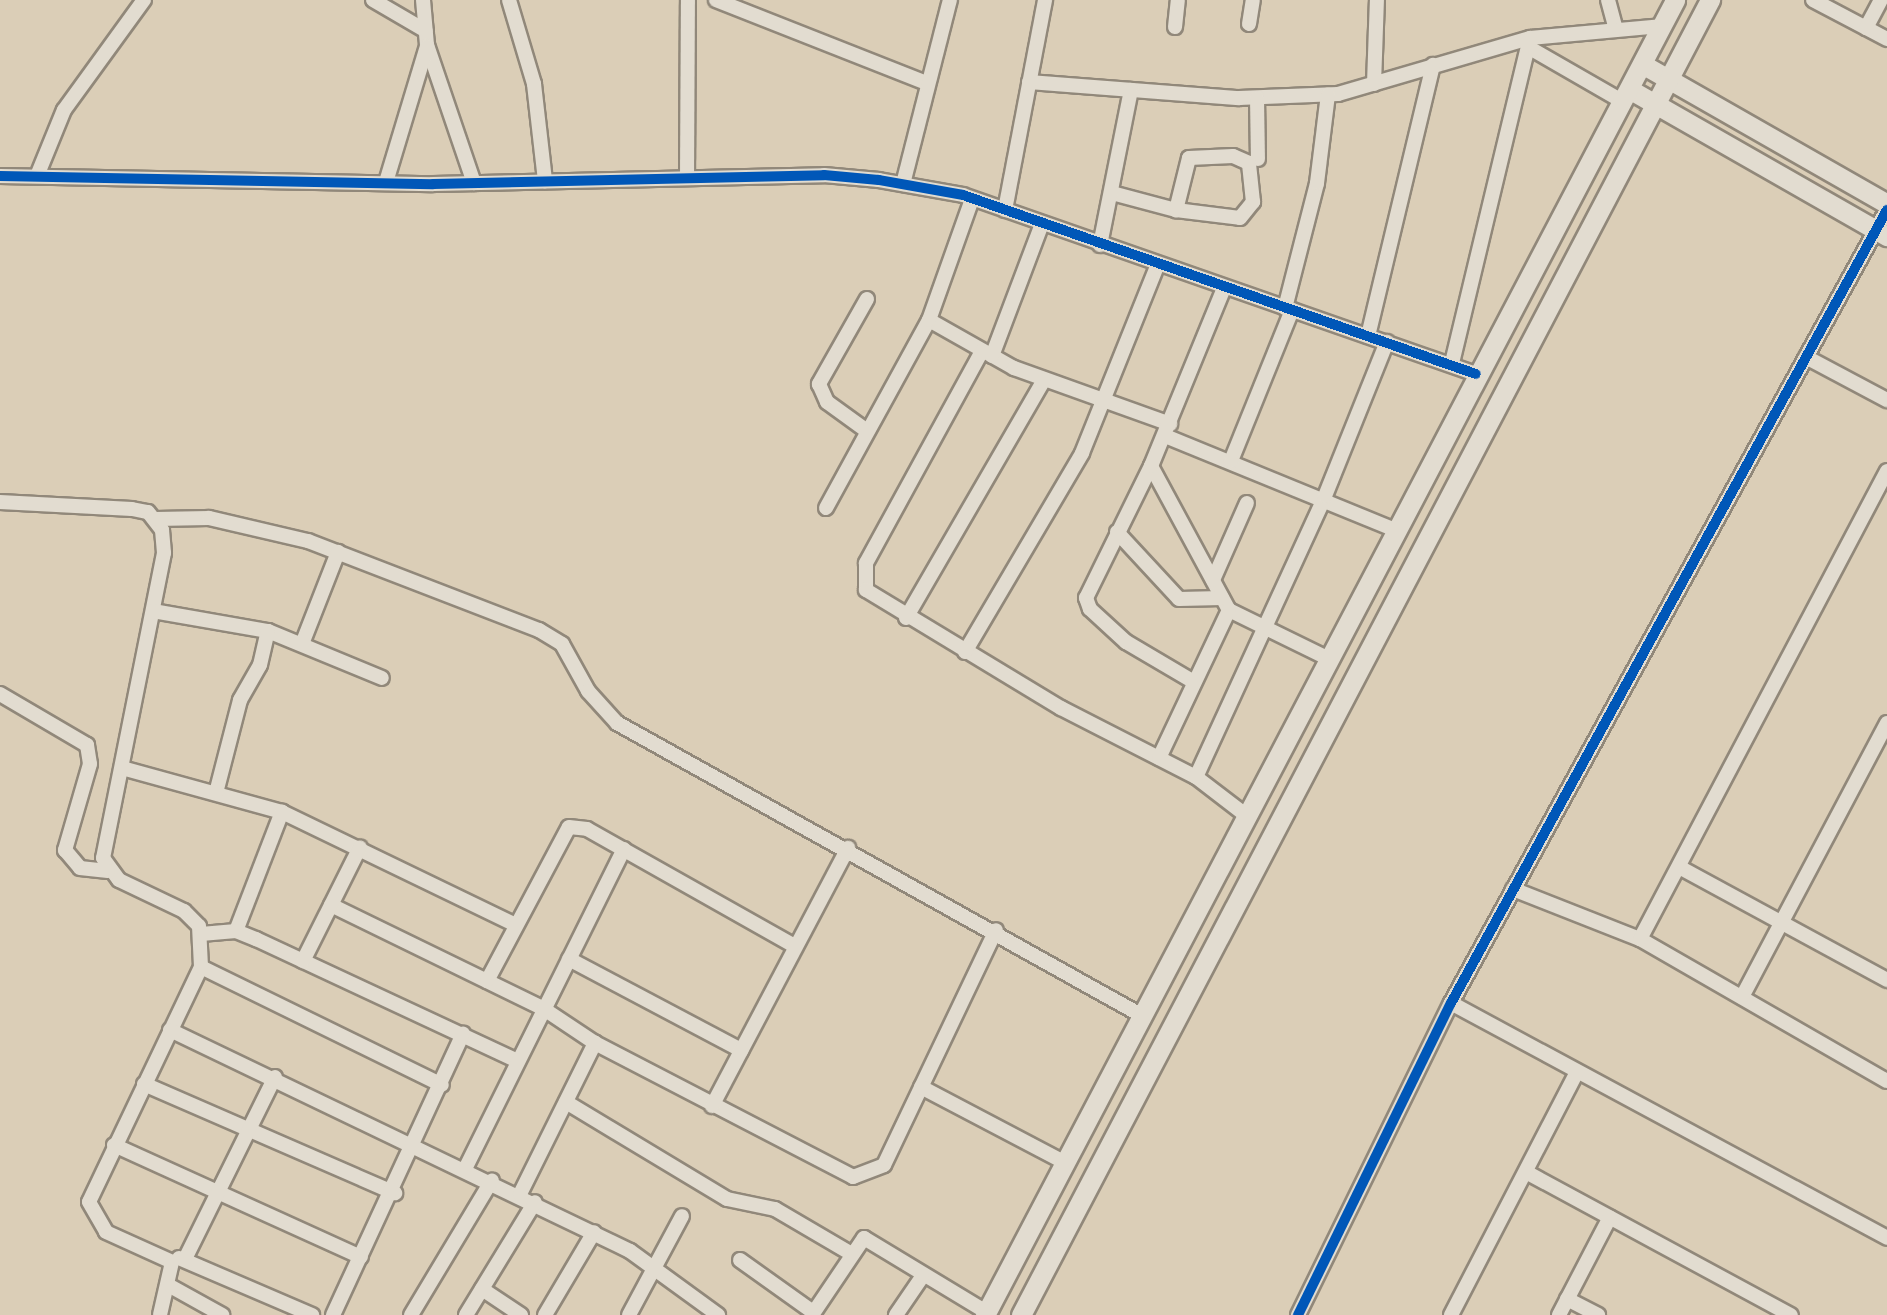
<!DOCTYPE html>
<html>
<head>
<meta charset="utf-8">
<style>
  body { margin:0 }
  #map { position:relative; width:1887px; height:1315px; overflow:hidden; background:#dbceb7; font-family:"Libre Caslon Text",serif }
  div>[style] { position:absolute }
  .roads { filter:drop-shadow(2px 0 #91887a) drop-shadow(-2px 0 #91887a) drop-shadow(0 2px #91887a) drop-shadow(0 -2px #91887a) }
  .street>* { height:14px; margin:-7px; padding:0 7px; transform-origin:7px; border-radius:7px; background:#e2dcd0 }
  .secondary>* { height:19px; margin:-9.5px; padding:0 9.5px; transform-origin:9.5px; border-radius:9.5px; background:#e2dcd0 }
  .cycleway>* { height:10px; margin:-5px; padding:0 5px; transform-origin:5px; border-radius:5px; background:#0057b8 }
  span { translate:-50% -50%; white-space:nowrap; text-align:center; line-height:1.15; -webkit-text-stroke:5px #f1e2c6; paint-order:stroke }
</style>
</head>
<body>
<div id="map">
  <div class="roads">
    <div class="street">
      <i style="left:373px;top:0;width:61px;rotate:30.3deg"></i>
      <i style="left:423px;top:0;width:45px;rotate:84.9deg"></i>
      <i style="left:427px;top:45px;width:146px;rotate:71.2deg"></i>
      <i style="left:509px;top:0;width:88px;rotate:73.4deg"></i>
      <i style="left:534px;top:84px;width:98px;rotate:83.5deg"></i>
      <i style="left:716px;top:0;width:224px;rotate:21.5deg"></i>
      <i style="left:1608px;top:0;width:28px;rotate:75deg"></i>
      <i style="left:1813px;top:0;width:84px;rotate:27.8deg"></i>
      <i style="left:1249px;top:24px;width:24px;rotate:-81deg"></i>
      <i style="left:1175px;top:27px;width:27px;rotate:-84deg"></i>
      <i style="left:1866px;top:28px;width:32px;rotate:-62deg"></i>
      <i style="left:1528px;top:47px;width:108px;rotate:29.9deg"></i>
      <i style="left:1029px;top:82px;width:211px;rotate:4.4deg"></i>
      <i style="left:1239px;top:98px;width:99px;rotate:-2.3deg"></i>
      <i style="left:1338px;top:94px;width:200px;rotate:-16.3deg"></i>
      <i style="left:1530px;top:38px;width:134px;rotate:-5.2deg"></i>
      <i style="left:1374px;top:84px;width:84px;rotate:-88deg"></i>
      <i style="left:1257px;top:98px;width:61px;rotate:89.1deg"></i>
      <i style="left:0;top:176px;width:433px;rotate:1.1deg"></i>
      <i style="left:433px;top:184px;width:391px;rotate:-1.3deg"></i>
      <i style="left:824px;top:175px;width:55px;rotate:5.2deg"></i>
      <i style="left:879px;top:180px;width:85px;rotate:10.1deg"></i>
      <i style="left:963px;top:195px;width:543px;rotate:19.24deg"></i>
      <i style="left:37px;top:176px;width:71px;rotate:-67.8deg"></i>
      <i style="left:64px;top:110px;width:136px;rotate:-54deg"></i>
      <i style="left:687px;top:178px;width:178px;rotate:-89.7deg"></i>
      <i style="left:386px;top:182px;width:142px;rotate:-73.2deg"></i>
      <i style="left:903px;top:184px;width:190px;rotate:-75.7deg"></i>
      <i style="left:1112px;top:193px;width:66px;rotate:14.9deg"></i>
      <i style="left:1176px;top:210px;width:64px;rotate:7.1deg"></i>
      <i style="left:1240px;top:218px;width:21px;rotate:-51deg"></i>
      <i style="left:1253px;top:202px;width:39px;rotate:-96deg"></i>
      <i style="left:1249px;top:163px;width:17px;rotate:-156deg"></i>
      <i style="left:1233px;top:156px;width:44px;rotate:177.4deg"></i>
      <i style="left:1189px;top:158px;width:54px;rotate:104deg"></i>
      <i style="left:1005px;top:210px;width:214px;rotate:-79.2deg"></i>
      <i style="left:1100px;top:245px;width:158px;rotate:-78.7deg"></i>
      <i style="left:867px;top:299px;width:98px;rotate:119.5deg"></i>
      <i style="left:819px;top:384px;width:20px;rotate:66deg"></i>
      <i style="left:827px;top:402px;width:49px;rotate:35.9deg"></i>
      <i style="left:1285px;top:308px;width:129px;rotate:-75.6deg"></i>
      <i style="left:1317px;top:183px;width:89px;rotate:-82.9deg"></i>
      <i style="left:929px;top:320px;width:98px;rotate:29.5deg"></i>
      <i style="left:1014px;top:368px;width:166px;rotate:19.7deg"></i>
      <i style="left:1368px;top:336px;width:279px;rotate:-76.5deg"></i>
      <i style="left:982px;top:351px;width:242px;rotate:118.7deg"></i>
      <i style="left:866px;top:563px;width:27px;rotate:90deg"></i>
      <i style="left:866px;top:590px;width:228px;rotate:31.2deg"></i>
      <i style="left:1061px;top:708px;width:152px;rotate:27.1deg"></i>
      <i style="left:1196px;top:777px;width:59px;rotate:37.5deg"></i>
      <i style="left:992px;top:356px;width:141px;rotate:-69.3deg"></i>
      <i style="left:1806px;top:357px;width:92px;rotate:28deg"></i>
      <i style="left:1452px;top:363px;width:334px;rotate:-76.5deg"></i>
      <i style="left:1165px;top:436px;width:252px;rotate:22.2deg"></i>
      <i style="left:1231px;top:461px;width:163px;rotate:-68deg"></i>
      <i style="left:1151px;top:466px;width:164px;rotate:61.6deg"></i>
      <i style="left:1229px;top:610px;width:111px;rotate:26.1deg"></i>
      <i style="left:0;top:502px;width:132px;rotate:3deg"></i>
      <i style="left:132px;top:509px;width:16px;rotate:11deg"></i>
      <i style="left:148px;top:512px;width:23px;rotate:52deg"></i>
      <i style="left:162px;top:530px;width:23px;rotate:85deg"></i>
      <i style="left:164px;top:553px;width:311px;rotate:101.3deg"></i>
      <i style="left:103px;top:858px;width:27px;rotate:54deg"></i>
      <i style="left:119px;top:880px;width:72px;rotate:25.5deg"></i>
      <i style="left:184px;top:911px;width:21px;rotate:45deg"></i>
      <i style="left:199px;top:926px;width:41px;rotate:87.2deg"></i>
      <i style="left:201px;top:967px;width:260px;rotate:115.5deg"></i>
      <i style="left:89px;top:1202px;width:34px;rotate:60deg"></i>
      <i style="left:106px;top:1232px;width:72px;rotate:24.4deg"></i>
      <i style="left:172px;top:1262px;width:54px;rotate:102.8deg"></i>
      <i style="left:826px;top:508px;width:214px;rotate:-61.3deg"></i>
      <i style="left:929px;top:320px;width:128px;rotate:-70.4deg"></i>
      <i style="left:156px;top:519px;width:53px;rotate:-1.1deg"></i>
      <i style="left:209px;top:518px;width:102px;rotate:13.1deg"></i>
      <i style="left:308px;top:541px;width:248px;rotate:21.1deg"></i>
      <i style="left:539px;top:630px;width:27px;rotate:31deg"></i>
      <i style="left:562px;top:644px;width:54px;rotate:61deg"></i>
      <i style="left:588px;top:691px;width:43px;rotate:47.8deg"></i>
      <i style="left:617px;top:723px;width:598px;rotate:29.14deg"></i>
      <i style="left:1117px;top:532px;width:91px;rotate:47.2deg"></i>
      <i style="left:1179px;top:599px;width:43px;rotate:-1.3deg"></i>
      <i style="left:1213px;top:580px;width:84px;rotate:-66.2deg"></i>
      <i style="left:153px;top:611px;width:117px;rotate:9.9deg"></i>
      <i style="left:268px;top:631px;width:123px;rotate:22.4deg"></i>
      <i style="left:906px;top:618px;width:275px;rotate:-59.9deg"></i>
      <i style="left:302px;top:644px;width:99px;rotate:-68.6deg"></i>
      <i style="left:965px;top:652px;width:231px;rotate:-59.5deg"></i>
      <i style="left:1082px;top:453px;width:201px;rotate:-68.1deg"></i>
      <i style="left:1194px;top:682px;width:79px;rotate:-149.5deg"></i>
      <i style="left:1126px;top:642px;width:49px;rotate:-137.5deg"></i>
      <i style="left:1090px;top:609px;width:12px;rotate:-110deg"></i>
      <i style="left:1086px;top:598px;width:147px;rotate:-63.8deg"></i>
      <i style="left:1151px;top:466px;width:192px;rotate:-67.7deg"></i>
      <i style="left:0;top:694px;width:101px;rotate:30.4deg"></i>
      <i style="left:87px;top:745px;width:19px;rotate:81deg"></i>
      <i style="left:90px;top:764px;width:90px;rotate:106.2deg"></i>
      <i style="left:65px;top:850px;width:23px;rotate:50deg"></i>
      <i style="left:80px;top:868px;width:28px;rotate:6deg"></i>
      <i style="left:1159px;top:758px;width:164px;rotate:-64.7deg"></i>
      <i style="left:122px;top:768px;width:166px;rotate:15.4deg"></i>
      <i style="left:282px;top:812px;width:258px;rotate:25.8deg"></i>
      <i style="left:1196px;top:777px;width:309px;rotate:-65.3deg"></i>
      <i style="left:1325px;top:496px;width:166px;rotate:-68.1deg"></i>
      <i style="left:216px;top:793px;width:96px;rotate:-75.5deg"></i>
      <i style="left:240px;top:700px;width:40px;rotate:-60.3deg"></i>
      <i style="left:260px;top:665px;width:35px;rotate:-77deg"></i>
      <i style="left:1679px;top:867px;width:237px;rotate:28.5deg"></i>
      <i style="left:1513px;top:889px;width:136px;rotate:21.5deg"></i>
      <i style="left:1640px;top:939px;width:285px;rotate:29.9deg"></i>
      <i style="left:331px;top:905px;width:237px;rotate:26deg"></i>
      <i style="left:544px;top:1009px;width:61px;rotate:33.7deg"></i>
      <i style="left:595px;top:1043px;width:291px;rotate:27.4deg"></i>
      <i style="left:853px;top:1177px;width:33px;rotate:-21deg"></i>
      <i style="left:884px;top:1165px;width:260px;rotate:-64.5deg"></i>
      <i style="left:236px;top:931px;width:128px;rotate:-68.9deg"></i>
      <i style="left:201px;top:934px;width:35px;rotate:-5deg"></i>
      <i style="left:236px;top:931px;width:22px;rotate:22deg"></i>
      <i style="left:256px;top:939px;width:289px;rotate:25deg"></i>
      <i style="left:1640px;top:939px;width:529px;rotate:-62.18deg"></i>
      <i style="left:569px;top:959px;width:195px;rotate:27.9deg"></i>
      <i style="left:303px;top:961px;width:127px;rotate:-63.4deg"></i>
      <i style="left:201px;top:967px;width:268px;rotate:26.1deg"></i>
      <i style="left:487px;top:981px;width:174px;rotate:-62deg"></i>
      <i style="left:569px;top:827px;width:18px;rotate:6deg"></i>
      <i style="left:587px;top:829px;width:239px;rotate:29.4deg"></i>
      <i style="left:1742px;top:997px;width:310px;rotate:-62.1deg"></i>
      <i style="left:1451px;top:1003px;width:495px;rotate:28.3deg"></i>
      <i style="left:170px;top:1030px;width:510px;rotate:25.66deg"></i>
      <i style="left:630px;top:1251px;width:109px;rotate:36deg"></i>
      <i style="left:144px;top:1084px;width:274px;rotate:23.5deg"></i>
      <i style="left:921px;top:1087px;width:161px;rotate:27.7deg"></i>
      <i style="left:566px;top:1102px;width:188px;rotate:31.1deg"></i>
      <i style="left:727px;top:1199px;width:49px;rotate:11.8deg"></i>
      <i style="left:775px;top:1209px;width:87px;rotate:30.4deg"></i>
      <i style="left:712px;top:1106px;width:292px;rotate:-62.2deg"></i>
      <i style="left:114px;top:1145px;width:271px;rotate:24.4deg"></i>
      <i style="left:466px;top:1167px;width:355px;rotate:-63.6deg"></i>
      <i style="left:1526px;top:1172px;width:301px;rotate:28.4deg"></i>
      <i style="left:520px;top:1194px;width:169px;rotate:-63.6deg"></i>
      <i style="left:179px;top:1258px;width:145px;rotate:23.2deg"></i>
      <i style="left:185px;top:1259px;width:203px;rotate:-63.7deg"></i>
      <i style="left:740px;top:1260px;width:90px;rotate:35.5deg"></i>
      <i style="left:170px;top:1286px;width:60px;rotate:29.1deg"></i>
      <i style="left:482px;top:1289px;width:47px;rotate:33.7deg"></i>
      <i style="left:1567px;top:1299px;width:35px;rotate:27deg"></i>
      <i style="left:333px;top:1315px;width:310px;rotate:-65.2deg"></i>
      <i style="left:411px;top:1315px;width:157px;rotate:-59deg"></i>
      <i style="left:466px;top:1315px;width:132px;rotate:-58.6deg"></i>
      <i style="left:545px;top:1315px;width:96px;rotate:-59.4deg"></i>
      <i style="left:629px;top:1315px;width:112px;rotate:-61.8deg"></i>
      <i style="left:812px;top:1315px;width:93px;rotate:-56deg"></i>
      <i style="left:864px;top:1238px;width:143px;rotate:31.2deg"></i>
      <i style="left:896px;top:1315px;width:46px;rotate:-55.6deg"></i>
      <i style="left:1298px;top:1315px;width:347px;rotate:-63.9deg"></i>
      <i style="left:1451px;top:1003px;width:905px;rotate:-61.2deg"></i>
      <i style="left:1451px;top:1315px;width:274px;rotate:-62.6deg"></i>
      <i style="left:1559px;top:1315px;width:110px;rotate:-62.5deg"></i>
    </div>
    <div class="secondary">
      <i style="left:1642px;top:64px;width:282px;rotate:29.7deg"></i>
      <i style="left:1629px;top:89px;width:297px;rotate:29.7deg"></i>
      <i style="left:985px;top:1315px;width:1485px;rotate:-62.31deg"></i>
      <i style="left:1021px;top:1315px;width:1485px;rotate:-62.35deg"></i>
    </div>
  </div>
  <div class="cycleway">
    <i style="left:0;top:176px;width:433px;rotate:1.1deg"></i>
    <i style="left:433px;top:184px;width:391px;rotate:-1.3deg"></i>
    <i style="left:824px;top:175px;width:55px;rotate:5.2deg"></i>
    <i style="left:879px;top:180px;width:85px;rotate:10.1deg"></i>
    <i style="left:963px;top:195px;width:543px;rotate:19.24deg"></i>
    <i style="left:1298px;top:1315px;width:347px;rotate:-63.9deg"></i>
    <i style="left:1451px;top:1003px;width:905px;rotate:-61.2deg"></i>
  </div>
</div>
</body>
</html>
